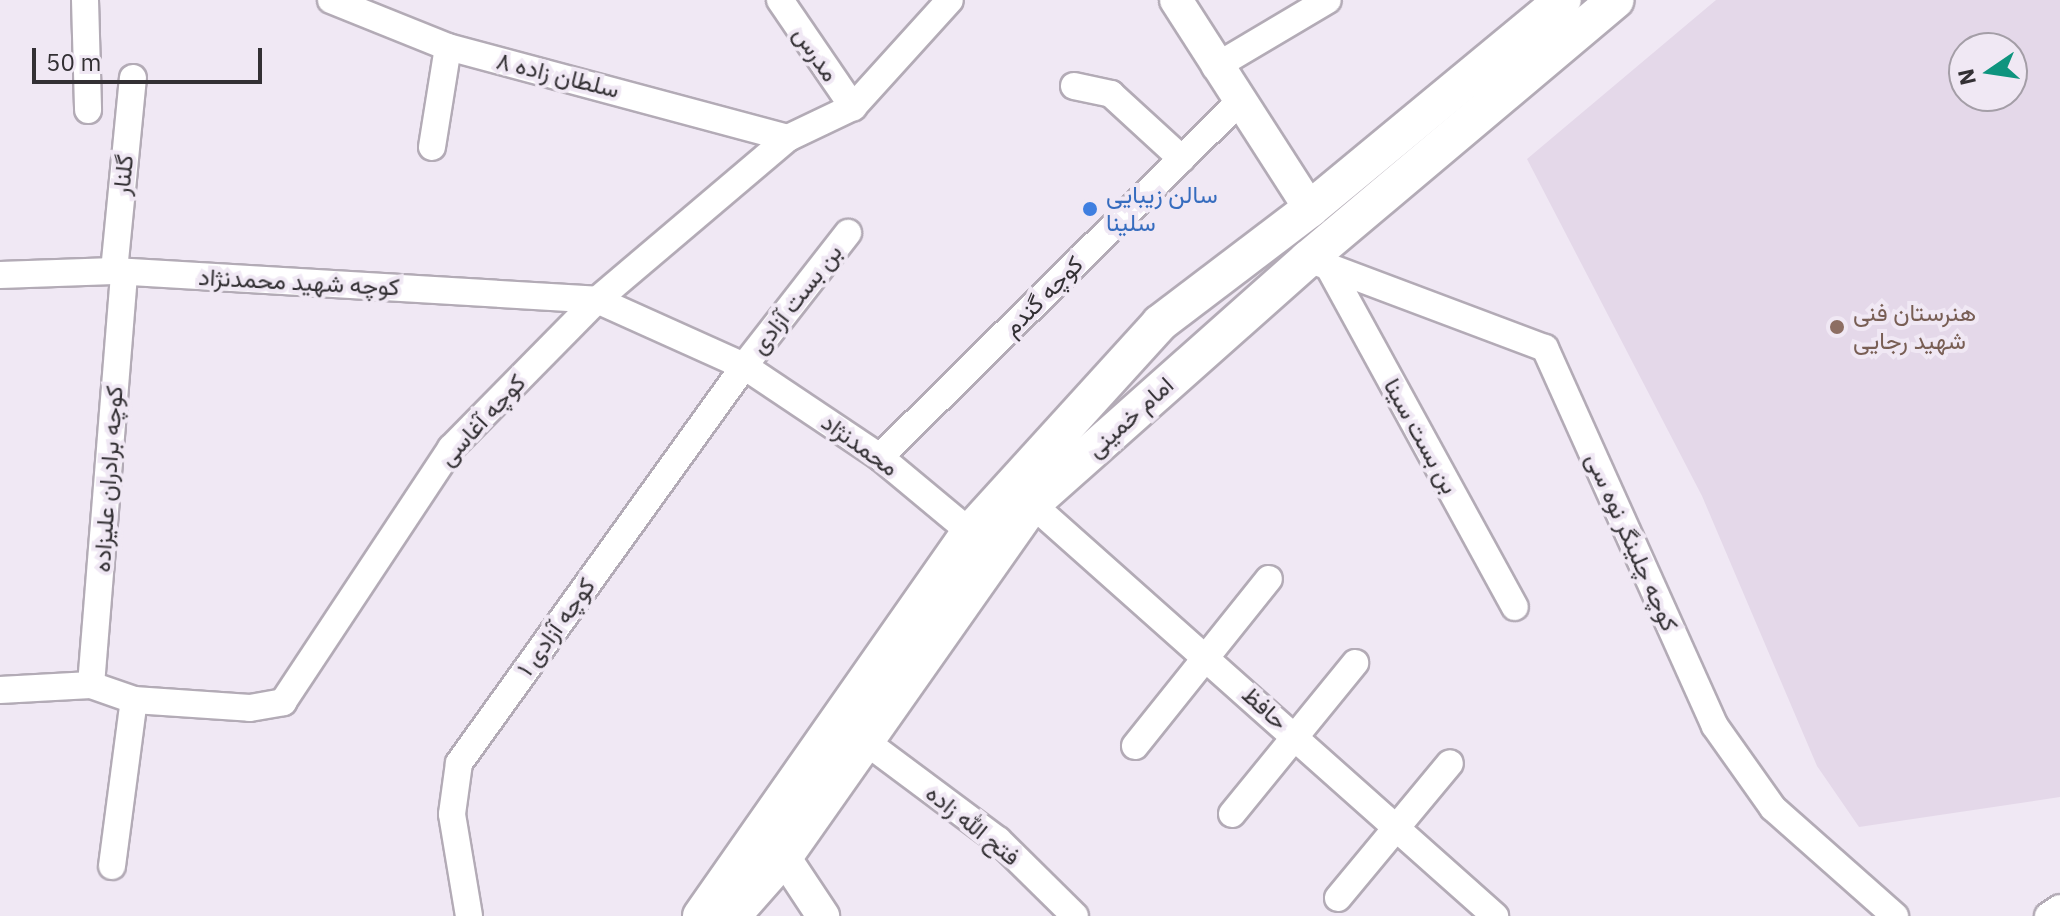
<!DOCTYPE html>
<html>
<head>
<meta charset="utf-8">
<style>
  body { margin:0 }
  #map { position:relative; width:2060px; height:916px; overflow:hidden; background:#f0e8f4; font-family:"IBM Plex Sans",Vazirmatn,sans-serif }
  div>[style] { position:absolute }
  .built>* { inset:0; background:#e4d8e9 }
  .roads { filter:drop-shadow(2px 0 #b3abb6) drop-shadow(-2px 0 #b3abb6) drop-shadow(0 2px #b3abb6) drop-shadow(0 -2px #b3abb6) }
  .minor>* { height:26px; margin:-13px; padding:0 13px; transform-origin:13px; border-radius:13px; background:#fff }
  .tertiary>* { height:32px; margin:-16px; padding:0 16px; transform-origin:16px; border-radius:16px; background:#fff }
  .secondary>* { height:36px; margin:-18px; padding:0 18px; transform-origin:18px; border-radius:18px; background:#fff }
  .dots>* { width:22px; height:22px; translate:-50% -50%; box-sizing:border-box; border:4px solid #f0e8f4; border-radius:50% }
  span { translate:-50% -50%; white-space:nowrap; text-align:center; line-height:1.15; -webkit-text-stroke:8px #f0e8f4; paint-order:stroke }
  .street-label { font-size:24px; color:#333034 }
  .shop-label { font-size:24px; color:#366cbe }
  .left { translate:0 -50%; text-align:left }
  .education-label { font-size:24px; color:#785e54 }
  .north { position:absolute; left:1948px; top:32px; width:80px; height:80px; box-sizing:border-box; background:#f0e8f4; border:2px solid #a49ea7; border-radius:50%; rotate:257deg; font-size:22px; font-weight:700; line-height:32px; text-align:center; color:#333034 }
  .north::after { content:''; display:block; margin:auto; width:28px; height:36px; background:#0e947e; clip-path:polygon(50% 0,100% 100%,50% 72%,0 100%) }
  .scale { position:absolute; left:32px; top:48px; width:230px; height:36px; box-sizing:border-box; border:4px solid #333034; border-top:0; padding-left:10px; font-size:24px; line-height:28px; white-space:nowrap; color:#333034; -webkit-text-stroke:6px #f0e8f4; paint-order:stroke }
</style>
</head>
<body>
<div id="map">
  <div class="built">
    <i style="clip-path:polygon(evenodd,1716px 0,2060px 0,2060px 797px,1859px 827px,1817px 766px,1702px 496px,1527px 159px,1716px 0,1964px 48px,2012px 48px,2012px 96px,1964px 96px,1964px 48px)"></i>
  </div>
  <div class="roads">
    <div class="minor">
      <i style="left:85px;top:0;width:110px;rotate:88.4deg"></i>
      <i style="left:331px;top:0;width:126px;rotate:21.9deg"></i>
      <i style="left:448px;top:47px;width:352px;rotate:15deg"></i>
      <i style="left:780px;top:0;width:130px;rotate:55.7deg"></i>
      <i style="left:1215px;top:67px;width:131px;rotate:-30.7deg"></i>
      <i style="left:1074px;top:86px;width:38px;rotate:12deg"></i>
      <i style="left:1111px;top:94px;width:96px;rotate:42.5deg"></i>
      <i style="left:432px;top:147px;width:101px;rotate:-80.9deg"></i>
      <i style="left:1308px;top:259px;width:253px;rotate:20.6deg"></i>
      <i style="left:1545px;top:348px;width:414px;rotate:65.8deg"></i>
      <i style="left:1715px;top:726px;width:100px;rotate:54.7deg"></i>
      <i style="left:1773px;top:808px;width:163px;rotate:41.5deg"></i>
      <i style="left:1327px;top:264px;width:391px;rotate:61.3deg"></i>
      <i style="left:114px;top:271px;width:194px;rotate:-84.4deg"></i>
      <i style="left:0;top:275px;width:114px;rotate:-2deg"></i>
      <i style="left:114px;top:271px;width:484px;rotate:3.4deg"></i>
      <i style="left:597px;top:300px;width:161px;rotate:24.2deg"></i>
      <i style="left:744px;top:366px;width:164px;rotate:33.8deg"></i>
      <i style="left:880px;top:457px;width:117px;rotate:39.8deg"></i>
      <i style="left:880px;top:457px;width:505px;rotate:-44.68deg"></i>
      <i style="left:1032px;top:504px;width:620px;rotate:41.66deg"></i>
      <i style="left:91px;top:685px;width:414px;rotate:-85.4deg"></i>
      <i style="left:0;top:690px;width:91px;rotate:-3.1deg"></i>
      <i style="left:91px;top:685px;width:46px;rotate:19.2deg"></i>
      <i style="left:134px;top:700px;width:116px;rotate:3.9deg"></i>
      <i style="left:250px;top:708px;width:34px;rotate:-10deg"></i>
      <i style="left:283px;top:702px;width:305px;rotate:-56.5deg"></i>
      <i style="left:451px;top:448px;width:208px;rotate:-45.4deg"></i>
      <i style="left:597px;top:300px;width:250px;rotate:-40.3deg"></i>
      <i style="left:788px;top:138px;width:72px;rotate:-25.5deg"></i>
      <i style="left:853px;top:107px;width:144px;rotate:-47.8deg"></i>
      <i style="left:865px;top:741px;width:166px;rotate:36.7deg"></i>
      <i style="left:998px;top:840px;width:108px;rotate:44.6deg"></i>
      <i style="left:1135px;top:746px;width:214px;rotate:-51.3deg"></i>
      <i style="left:1232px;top:814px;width:195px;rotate:-50.8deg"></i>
      <i style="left:112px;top:866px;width:167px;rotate:-82.5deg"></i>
      <i style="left:1338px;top:898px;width:175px;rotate:-50.3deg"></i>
      <i style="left:469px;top:916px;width:103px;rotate:-99.5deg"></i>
      <i style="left:452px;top:814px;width:51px;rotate:-82.2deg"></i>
      <i style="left:459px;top:763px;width:489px;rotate:-54.3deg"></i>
      <i style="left:744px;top:366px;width:169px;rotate:-52deg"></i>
      <i style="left:2048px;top:916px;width:14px;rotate:-34deg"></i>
    </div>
    <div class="tertiary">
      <i style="left:1176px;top:0;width:248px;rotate:57.3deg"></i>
      <i style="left:784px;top:857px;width:71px;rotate:56.5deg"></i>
    </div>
    <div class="secondary">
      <i style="left:701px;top:916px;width:469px;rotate:-55deg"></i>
      <i style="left:970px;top:532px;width:282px;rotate:-47.7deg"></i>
      <i style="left:1160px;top:323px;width:188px;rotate:-37.2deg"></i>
      <i style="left:1310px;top:209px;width:328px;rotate:-39.6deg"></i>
      <i style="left:732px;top:916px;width:79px;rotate:-48.6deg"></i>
      <i style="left:784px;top:857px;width:431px;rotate:-54.9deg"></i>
      <i style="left:1032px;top:504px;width:369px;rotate:-41.6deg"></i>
      <i style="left:1308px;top:259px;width:402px;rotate:-40.1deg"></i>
    </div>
  </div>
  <div class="dots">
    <i style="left:1090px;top:209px;background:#3f7fe0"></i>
    <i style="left:1837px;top:327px;background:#8d6e63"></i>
  </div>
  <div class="street-label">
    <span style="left:816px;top:54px;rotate:56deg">مدرس</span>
    <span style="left:558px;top:75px;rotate:14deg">سلطان زاده ۸</span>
    <span style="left:123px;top:175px;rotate:-84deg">گلنار</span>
    <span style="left:299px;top:282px;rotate:3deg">کوچه شهید محمدنژاد</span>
    <span style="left:1043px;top:296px;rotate:-45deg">کوچه گندم</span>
    <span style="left:796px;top:299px;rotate:-52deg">بن بست آزادی</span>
    <span style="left:1130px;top:417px;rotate:-42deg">امام خمینی</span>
    <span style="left:482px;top:420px;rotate:-47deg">کوچه آغاسی</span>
    <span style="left:1421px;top:436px;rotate:61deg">بن بست سینا</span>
    <span style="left:860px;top:445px;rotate:36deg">محمدنژاد</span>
    <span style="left:108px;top:479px;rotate:-86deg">کوچه برادران علیزاده</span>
    <span style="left:1632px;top:542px;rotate:66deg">کوچه چلینگر نوه سی</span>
    <span style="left:556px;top:627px;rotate:-54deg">کوچه آزادی ۱</span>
    <span style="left:1265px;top:708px;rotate:42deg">حافظ</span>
    <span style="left:973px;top:825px;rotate:39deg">فتح الله زاده</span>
  </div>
  <div class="shop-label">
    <span class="left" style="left:1106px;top:209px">سالن زیبایی<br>سلینا</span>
  </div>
  <div class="education-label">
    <span class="left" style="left:1853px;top:327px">هنرستان فنی<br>شهید رجایی</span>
  </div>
  <div class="north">N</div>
  <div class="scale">50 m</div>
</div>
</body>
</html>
